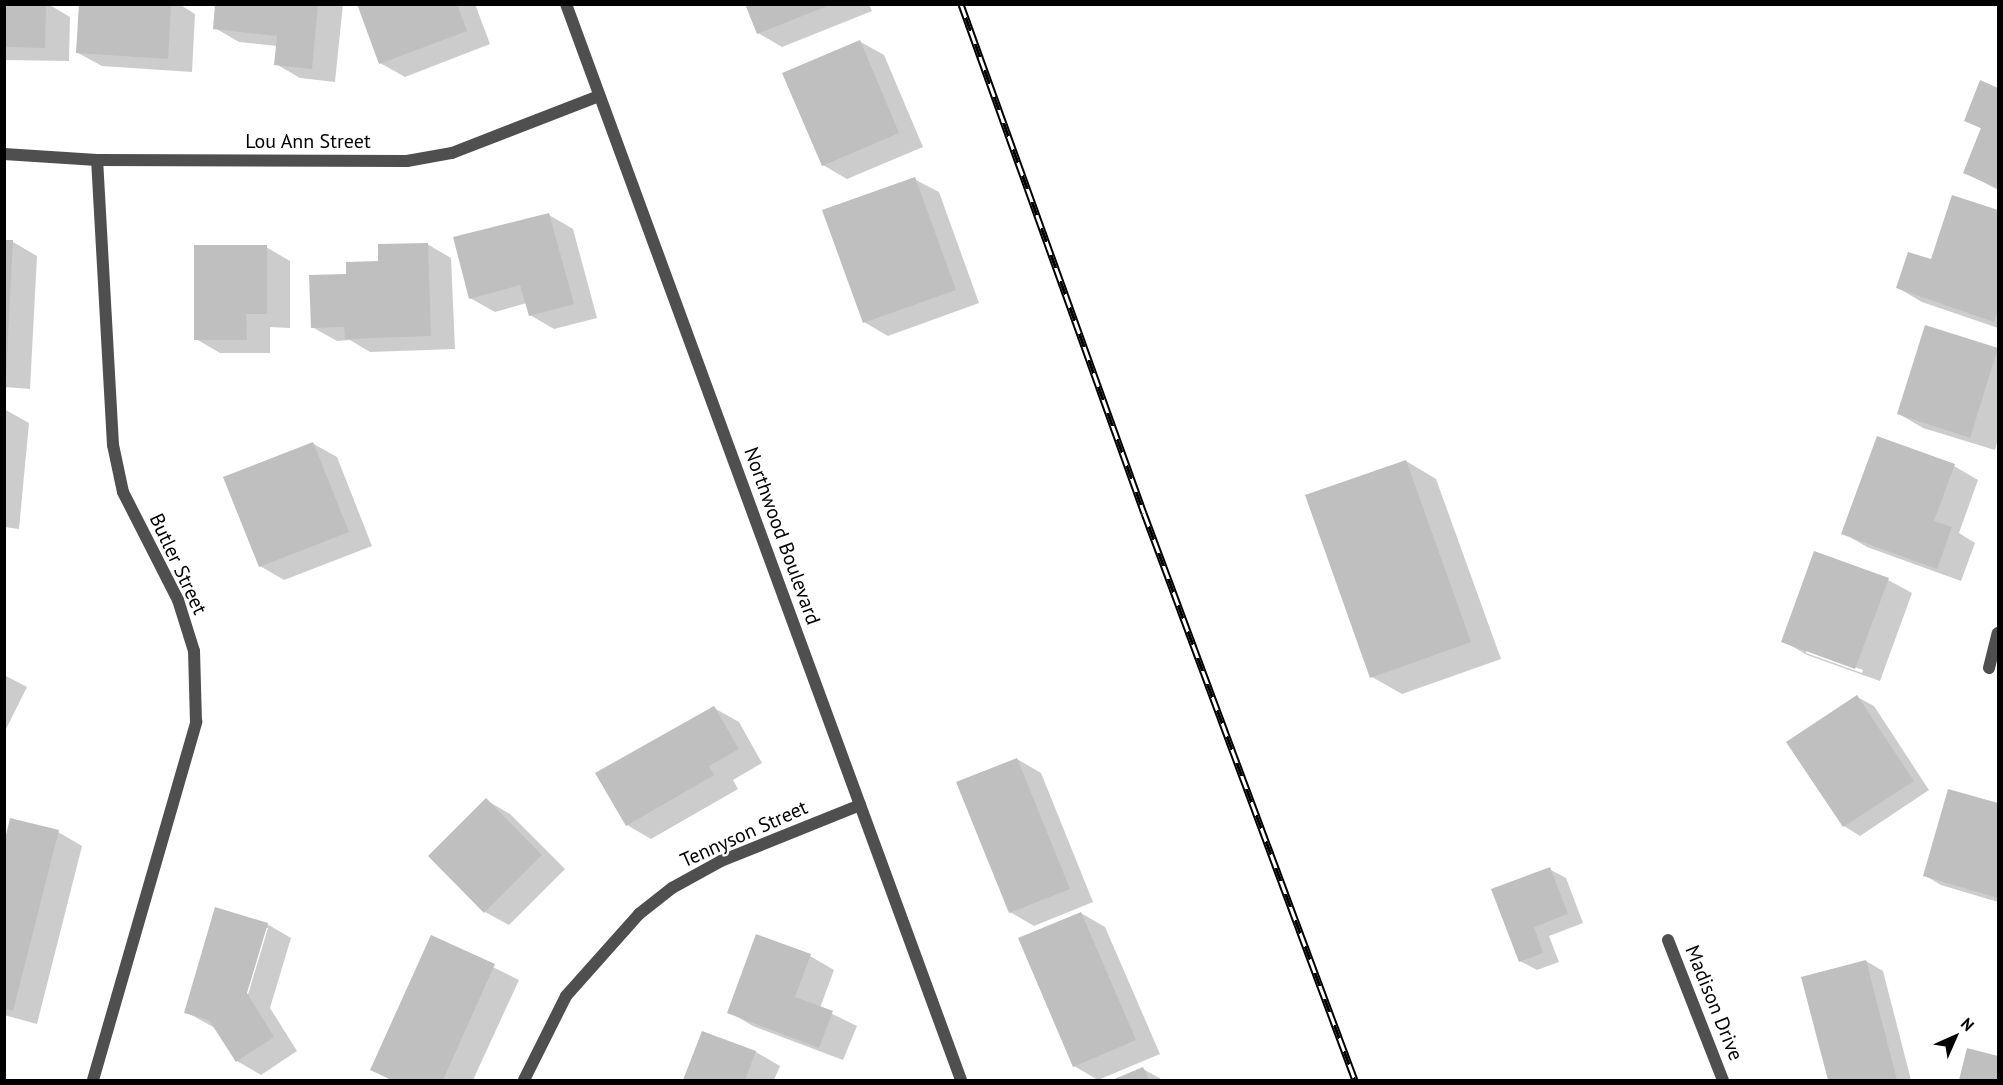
<!DOCTYPE html>
<html>
<head>
<meta charset="utf-8">
<style>
  body { margin:0 }
  #map { position:relative; width:2003px; height:1085px; overflow:hidden; background:#fff; font-family:"PT Sans",sans-serif }
  div>[style] { position:absolute }
  .shadow>* { inset:0; background:#0003 }
  .building>* { inset:0; background:#bfbfbf }
  .minor>* { height:12px; margin:-6px; padding:0 6px; transform-origin:6px; border-radius:6px; background:#4f4f4f }
  .tertiary>* { height:12px; margin:-6px; padding:0 6px; transform-origin:6px; border-radius:6px; background:#4f4f4f }
  .rail>* { height:7px; margin-top:-3.5px; transform-origin:0; background:repeating-linear-gradient(90deg,#fff 0 14px,#000 0 28px); box-sizing:border-box; border-block:2px solid #000 }
  span { translate:-50% -50%; white-space:nowrap; text-align:center; line-height:1.15; -webkit-text-stroke:4.5px #fff; paint-order:stroke }
  .street-label { font-size:20px; color:#000 }
  .frame { position:absolute; inset:0; border:6px solid #000; pointer-events:none }
  .north { position:absolute; left:1925px; top:1007px; width:60px; height:60px; -webkit-text-stroke:4px #fff; paint-order:stroke; rotate:45deg; font-size:16px; font-weight:700; line-height:24px; text-align:center; color:#000 }
  .north::after { content:''; display:block; margin:auto; width:21px; height:27px; background:#000; clip-path:polygon(50% 0,100% 100%,50% 72%,0 100%) }
</style>
</head>
<body>
<div id="map">
  <div class="shadow">
    <i style="clip-path:polygon(4px 4px,48px 4px,70px 17px,69px 61px,4px 60px)"></i>
    <i style="clip-path:polygon(81px 4px,179px 4px,195px 14px,192px 72px,102px 66px,78px 53px)"></i>
    <i style="clip-path:polygon(217px 4px,343px 4px,335px 82px,300px 78px,276px 64px,277px 46px,239px 42px,215px 28px)"></i>
    <i style="clip-path:polygon(358px 4px,475px 4px,490px 44px,405px 77px,380px 63px)"></i>
    <i style="clip-path:polygon(747px 4px,869px 4px,872px 11px,782px 47px,758px 33px)"></i>
    <i style="clip-path:polygon(859px 41px,884px 55px,923px 147px,847px 179px,823px 165px)"></i>
    <i style="clip-path:polygon(1981px 82px,1998px 89px,1998px 190px,1964px 172px,1982px 129px,1966px 120px)"></i>
    <i style="clip-path:polygon(914px 179px,939px 192px,979px 303px,888px 336px,864px 322px)"></i>
    <i style="clip-path:polygon(1953px 197px,1998px 212px,1998px 328px,1922px 302px,1898px 288px,1932px 261px)"></i>
    <i style="clip-path:polygon(549px 215px,573px 229px,597px 318px,554px 329px,530px 315px,527px 303px,495px 312px,470px 298px)"></i>
    <i style="clip-path:polygon(4px 241px,13px 242px,37px 256px,30px 389px,4px 387px)"></i>
    <i style="clip-path:polygon(427px 244px,451px 258px,455px 349px,370px 352px,350px 340px,337px 341px,312px 327px,348px 275px)"></i>
    <i style="clip-path:polygon(266px 247px,290px 261px,290px 328px,270px 327px,270px 353px,220px 353px,196px 339px)"></i>
    <i style="clip-path:polygon(1926px 327px,1998px 350px,1998px 438px,1995px 450px,1923px 428px,1899px 414px)"></i>
    <i style="clip-path:polygon(4px 409px,29px 423px,19px 529px,4px 527px)"></i>
    <i style="clip-path:polygon(312px 443px,337px 457px,372px 546px,284px 580px,260px 566px)"></i>
    <i style="clip-path:polygon(1406px 461px,1436px 479px,1501px 659px,1402px 694px,1372px 677px)"></i>
    <i style="clip-path:polygon(1954px 466px,1978px 480px,1959px 533px,1975px 543px,1961px 581px,1867px 547px,1843px 533px)"></i>
    <i style="clip-path:polygon(evenodd,1888px 580px,1912px 593px,1880px 681px,1807px 655px,1783px 641px,1888px 580px,1806px 649px,1863px 670px,1862px 673px,1806px 653px,1806px 649px)"></i>
    <i style="clip-path:polygon(4px 675px,27px 687px,4px 733px)"></i>
    <i style="clip-path:polygon(1857px 697px,1874px 706px,1929px 790px,1860px 836px,1844px 826px)"></i>
    <i style="clip-path:polygon(714px 708px,739px 722px,762px 763px,733px 780px,738px 789px,651px 839px,627px 825px)"></i>
    <i style="clip-path:polygon(1017px 759px,1041px 773px,1093px 902px,1034px 926px,1010px 912px)"></i>
    <i style="clip-path:polygon(1949px 791px,1998px 805px,1998px 902px,1941px 885px,1924px 875px)"></i>
    <i style="clip-path:polygon(486px 800px,510px 814px,565px 869px,509px 925px,485px 912px)"></i>
    <i style="clip-path:polygon(11px 820px,58px 832px,82px 846px,37px 1024px,4px 1015px,4px 845px)"></i>
    <i style="clip-path:polygon(1549px 869px,1566px 878px,1583px 923px,1549px 936px,1559px 962px,1537px 970px,1520px 961px)"></i>
    <i style="clip-path:polygon(1081px 913px,1105px 927px,1160px 1054px,1098px 1080px,1074px 1066px)"></i>
    <i style="clip-path:polygon(evenodd,267px 924px,291px 938px,270px 1008px,297px 1051px,261px 1075px,237px 1061px,215px 1028px,186px 1012px,267px 924px,265px 928px,268px 928px,246px 1001px,243px 1000px,265px 928px)"></i>
    <i style="clip-path:polygon(432px 937px,519px 980px,473px 1080px,391px 1080px,372px 1070px)"></i>
    <i style="clip-path:polygon(810px 956px,834px 970px,820px 1008px,857px 1026px,843px 1060px,753px 1026px,729px 1012px)"></i>
    <i style="clip-path:polygon(1866px 961px,1883px 971px,1911px 1080px,1829px 1080px,1803px 978px)"></i>
    <i style="clip-path:polygon(703px 1033px,756px 1052px,780px 1066px,774px 1080px,685px 1080px)"></i>
    <i style="clip-path:polygon(1968px 1050px,1998px 1058px,1998px 1080px,1960px 1080px)"></i>
    <i style="clip-path:polygon(1143px 1069px,1163px 1080px,1115px 1080px)"></i>
  </div>
  <div class="building">
    <i style="clip-path:polygon(5px 4px,46px 4px,45px 48px,5px 47px)"></i>
    <i style="clip-path:polygon(79px 4px,171px 4px,168px 59px,76px 53px)"></i>
    <i style="clip-path:polygon(215px 4px,318px 4px,312px 69px,274px 65px,277px 36px,213px 29px)"></i>
    <i style="clip-path:polygon(357px 4px,457px 4px,467px 31px,379px 64px)"></i>
    <i style="clip-path:polygon(745px 4px,830px 4px,830px 5px,757px 34px)"></i>
    <i style="clip-path:polygon(860px 40px,899px 133px,822px 166px,782px 73px)"></i>
    <i style="clip-path:polygon(1980px 80px,1998px 88px,1998px 188px,1963px 173px,1981px 128px,1964px 121px)"></i>
    <i style="clip-path:polygon(915px 177px,956px 290px,863px 323px,822px 210px)"></i>
    <i style="clip-path:polygon(1952px 195px,1998px 210px,1998px 310px,1994px 322px,1896px 288px,1908px 252px,1931px 259px)"></i>
    <i style="clip-path:polygon(549px 213px,574px 304px,529px 316px,520px 285px,469px 299px,453px 237px)"></i>
    <i style="clip-path:polygon(4px 240px,13px 240px,6px 377px,4px 377px)"></i>
    <i style="clip-path:polygon(428px 243px,431px 336px,345px 339px,344px 327px,311px 328px,309px 275px,346px 274px,346px 262px,378px 261px,378px 244px)"></i>
    <i style="clip-path:polygon(194px 245px,267px 245px,267px 314px,246px 314px,247px 340px,194px 340px)"></i>
    <i style="clip-path:polygon(1925px 325px,1998px 348px,1970px 438px,1897px 414px)"></i>
    <i style="clip-path:polygon(1877px 436px,1955px 464px,1934px 521px,1952px 527px,1937px 569px,1841px 534px)"></i>
    <i style="clip-path:polygon(313px 442px,349px 532px,259px 567px,223px 477px)"></i>
    <i style="clip-path:polygon(1406px 460px,1471px 642px,1370px 678px,1305px 495px)"></i>
    <i style="clip-path:polygon(1814px 551px,1889px 578px,1855px 669px,1781px 642px)"></i>
    <i style="clip-path:polygon(1857px 695px,1914px 781px,1843px 827px,1786px 742px)"></i>
    <i style="clip-path:polygon(714px 706px,739px 749px,709px 766px,714px 775px,626px 826px,595px 773px)"></i>
    <i style="clip-path:polygon(1017px 758px,1070px 889px,1009px 913px,956px 782px)"></i>
    <i style="clip-path:polygon(1948px 789px,1998px 803px,1998px 898px,1923px 876px)"></i>
    <i style="clip-path:polygon(486px 798px,542px 855px,484px 913px,428px 856px)"></i>
    <i style="clip-path:polygon(10px 818px,59px 830px,13px 1011px,5px 1009px,5px 839px)"></i>
    <i style="clip-path:polygon(1550px 867px,1568px 914px,1534px 927px,1543px 953px,1519px 962px,1491px 889px)"></i>
    <i style="clip-path:polygon(215px 907px,268px 923px,247px 993px,274px 1037px,236px 1062px,209px 1020px,184px 1013px)"></i>
    <i style="clip-path:polygon(1081px 912px,1136px 1040px,1073px 1067px,1018px 938px)"></i>
    <i style="clip-path:polygon(756px 934px,811px 954px,795px 997px,833px 1011px,819px 1048px,727px 1013px)"></i>
    <i style="clip-path:polygon(431px 935px,495px 964px,443px 1080px,392px 1080px,370px 1070px)"></i>
    <i style="clip-path:polygon(1866px 960px,1897px 1080px,1828px 1080px,1801px 977px)"></i>
    <i style="clip-path:polygon(702px 1031px,756px 1051px,745px 1080px,683px 1080px)"></i>
    <i style="clip-path:polygon(1967px 1048px,1998px 1056px,1998px 1080px,1959px 1080px)"></i>
    <i style="clip-path:polygon(1143px 1067px,1149px 1080px,1112px 1080px)"></i>
  </div>
  <div class="minor">
    <i style="left:4px;top:154px;width:93px;rotate:3.7deg"></i>
    <i style="left:97px;top:160px;width:310px;rotate:0.2deg"></i>
    <i style="left:407px;top:161px;width:46px;rotate:-10.1deg"></i>
    <i style="left:452px;top:153px;width:158px;rotate:-21.2deg"></i>
    <i style="left:1989px;top:668px;width:36px;rotate:-76deg"></i>
    <i style="left:1668px;top:940px;width:150px;rotate:68.6deg"></i>
    <i style="left:93px;top:1080px;width:373px;rotate:-73.9deg"></i>
    <i style="left:196px;top:722px;width:71px;rotate:-91.6deg"></i>
    <i style="left:194px;top:651px;width:53px;rotate:-107.4deg"></i>
    <i style="left:178px;top:600px;width:121px;rotate:-117deg"></i>
    <i style="left:123px;top:492px;width:48px;rotate:-102deg"></i>
    <i style="left:113px;top:445px;width:285px;rotate:-93.2deg"></i>
    <i style="left:524px;top:1080px;width:94px;rotate:-63.4deg"></i>
    <i style="left:566px;top:996px;width:110px;rotate:-48.3deg"></i>
    <i style="left:639px;top:914px;width:42px;rotate:-38.2deg"></i>
    <i style="left:672px;top:888px;width:56px;rotate:-28.9deg"></i>
    <i style="left:721px;top:861px;width:150px;rotate:-21.9deg"></i>
  </div>
  <div class="tertiary">
    <i style="left:566px;top:4px;width:1146px;rotate:69.84deg"></i>
  </div>
  <div class="rail">
    <i style="left:961px;top:4px;width:541px;rotate:70.23deg"></i>
    <i style="left:1144px;top:513px;width:605px;rotate:69.59deg"></i>
  </div>
  <div class="street-label">
    <span style="left:308px;top:141px">Lou Ann Street</span>
    <span style="left:782px;top:536px;rotate:70deg">Northwood Boulevard</span>
    <span style="left:178px;top:564px;rotate:65deg">Butler Street</span>
    <span style="left:744px;top:834px;rotate:-24deg">Tennyson Street</span>
    <span style="left:1714px;top:1003px;rotate:68deg">Madison Drive</span>
  </div>
  <div class="frame"></div>
  <div class="north">N</div>
</div>
</body>
</html>
